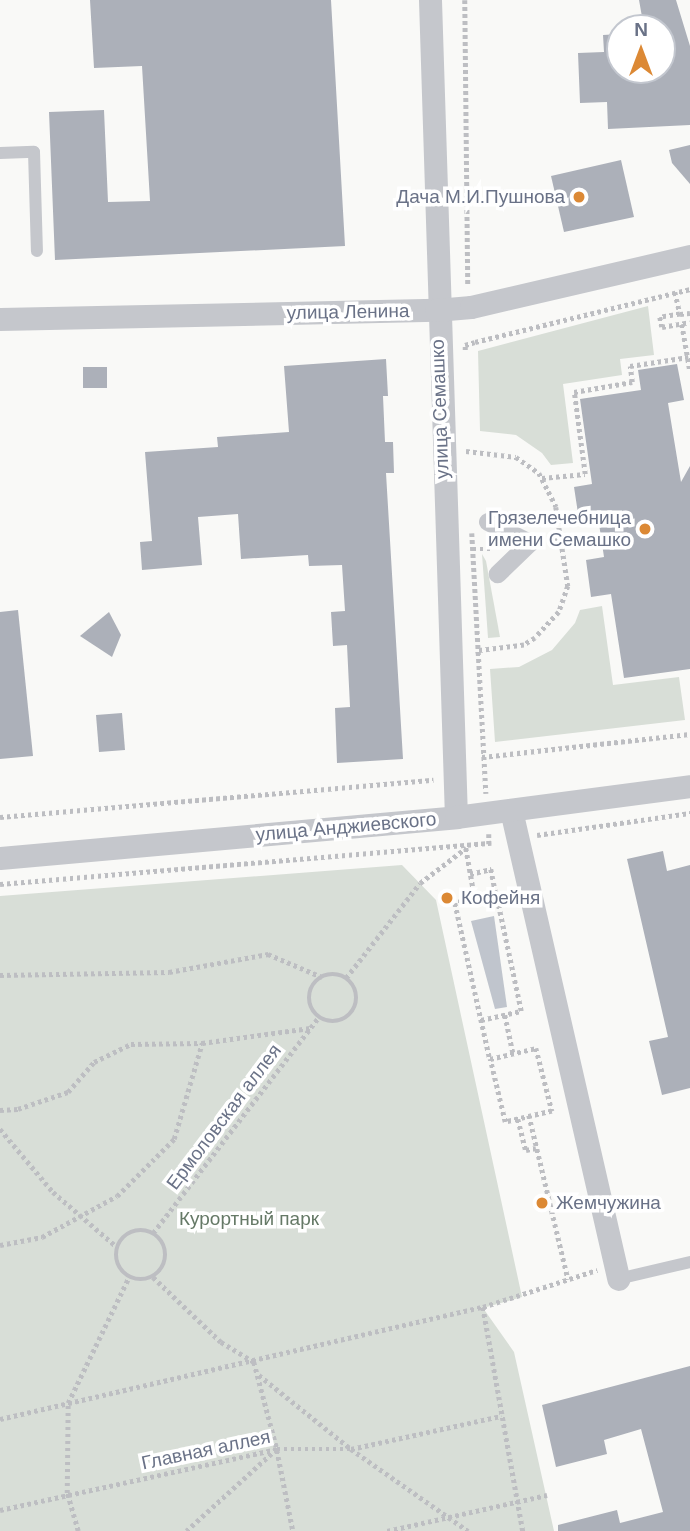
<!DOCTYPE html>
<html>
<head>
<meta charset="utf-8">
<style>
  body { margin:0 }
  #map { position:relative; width:690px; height:1531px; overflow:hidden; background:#f9f9f7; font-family:Helvetica,sans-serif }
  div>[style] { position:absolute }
  .green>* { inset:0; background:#d8ded7 }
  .water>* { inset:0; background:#c0c5cd }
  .building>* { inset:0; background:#acb0b9 }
  .path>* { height:4.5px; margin-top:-2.25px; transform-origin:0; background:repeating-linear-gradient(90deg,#bdbec2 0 3.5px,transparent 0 7px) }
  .path>.ring { margin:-2.25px; padding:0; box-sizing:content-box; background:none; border:4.5px solid #bdbec2; border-radius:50% }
  .service>* { height:12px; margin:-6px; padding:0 6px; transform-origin:6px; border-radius:6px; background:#c5c7cc }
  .pedestrian>* { height:18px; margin:-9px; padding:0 9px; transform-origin:9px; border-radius:9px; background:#c5c7cc }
  .minor>* { height:23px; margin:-11.5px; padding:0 11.5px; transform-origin:11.5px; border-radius:11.5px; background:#c5c7cc }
  .dots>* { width:19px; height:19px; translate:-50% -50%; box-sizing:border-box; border:4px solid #fff; border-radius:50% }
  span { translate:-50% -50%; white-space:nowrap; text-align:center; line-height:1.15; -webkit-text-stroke:7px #fff; paint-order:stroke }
  .poi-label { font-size:19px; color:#6a7287 }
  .right { translate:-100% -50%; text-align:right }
  .left { translate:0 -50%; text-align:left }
  .street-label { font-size:19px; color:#6a7287 }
  .park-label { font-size:19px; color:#657966 }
  .north { position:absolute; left:606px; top:14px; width:70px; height:70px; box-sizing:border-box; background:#fff; border:2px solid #c3c7cf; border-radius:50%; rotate:0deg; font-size:19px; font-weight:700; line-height:28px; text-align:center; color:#6a7287 }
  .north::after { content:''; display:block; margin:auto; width:24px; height:32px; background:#dc8935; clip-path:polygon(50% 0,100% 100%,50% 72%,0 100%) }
</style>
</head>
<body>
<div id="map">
  <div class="green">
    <i style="clip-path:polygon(648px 306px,654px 355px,620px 359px,622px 375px,563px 384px,573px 463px,551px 465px,542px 453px,516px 435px,480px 431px,478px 351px)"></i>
    <i style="clip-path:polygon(482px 554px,486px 561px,500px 637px,488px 638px)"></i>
    <i style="clip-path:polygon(602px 606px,613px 685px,679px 677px,685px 720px,495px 742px,490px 669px,519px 667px,552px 650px,575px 623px,580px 610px)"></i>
    <i style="clip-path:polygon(402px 865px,436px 900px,522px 1297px,483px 1308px,514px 1352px,554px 1531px,0 1531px,0 896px)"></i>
  </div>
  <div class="water">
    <i style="clip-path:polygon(494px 916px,507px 1007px,495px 1009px,471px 921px)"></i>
  </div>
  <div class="building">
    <i style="clip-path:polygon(90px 0,331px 0,345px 246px,55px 260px,49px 112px,104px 110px,108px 202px,150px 201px,142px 66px,94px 68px)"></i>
    <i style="clip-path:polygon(639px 0,676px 0,690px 46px,690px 125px,608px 129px,607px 102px,580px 103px,578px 53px,604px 52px,603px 35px,620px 34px,620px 70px,662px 70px,662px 28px,644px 28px)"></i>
    <i style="clip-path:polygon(690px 145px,690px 184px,672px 163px,669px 150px)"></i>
    <i style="clip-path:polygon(621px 160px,634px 217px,564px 232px,551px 176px)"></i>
    <i style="clip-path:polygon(386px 359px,388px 396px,383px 396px,385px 442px,393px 442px,394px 473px,386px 473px,403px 759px,337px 763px,335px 708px,350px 707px,347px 645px,333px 646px,331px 612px,345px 611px,342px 565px,309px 566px,308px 555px,241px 559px,238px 514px,198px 517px,202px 565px,142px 570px,140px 542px,152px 541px,145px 452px,218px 447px,217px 437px,289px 432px,284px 366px)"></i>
    <i style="clip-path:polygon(677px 364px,684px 400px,668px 403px,681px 482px,690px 466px,690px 669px,624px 678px,611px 594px,591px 597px,586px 560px,604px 557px,598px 517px,579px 520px,574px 487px,592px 484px,580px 399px,641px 390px,638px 370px)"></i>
    <i style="clip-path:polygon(83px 367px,107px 367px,107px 388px,83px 388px)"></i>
    <i style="clip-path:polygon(18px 610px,33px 756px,0 759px,0 612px)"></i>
    <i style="clip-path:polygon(109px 612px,121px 635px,112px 657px,80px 636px)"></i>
    <i style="clip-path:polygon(122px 713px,125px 750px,99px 752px,96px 715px)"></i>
    <i style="clip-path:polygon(663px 851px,667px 871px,690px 865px,690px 1088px,662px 1095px,649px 1041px,668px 1037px,627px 859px)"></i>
    <i style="clip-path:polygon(690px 1366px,690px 1531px,558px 1531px,558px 1525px,617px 1510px,620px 1523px,663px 1512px,641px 1429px,604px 1440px,607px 1454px,556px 1467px,542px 1405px)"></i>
  </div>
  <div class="path">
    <i style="left:465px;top:0;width:286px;rotate:89.4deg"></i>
    <i style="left:675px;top:292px;width:23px;rotate:77deg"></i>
    <i style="left:680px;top:314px;width:20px;rotate:171deg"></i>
    <i style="left:660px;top:317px;width:10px;rotate:79deg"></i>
    <i style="left:662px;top:327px;width:28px;rotate:-10deg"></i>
    <i style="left:680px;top:314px;width:10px;rotate:-6deg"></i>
    <i style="left:682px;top:324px;width:48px;rotate:80.3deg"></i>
    <i style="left:465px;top:350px;width:5px;rotate:-90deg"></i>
    <i style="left:465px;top:345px;width:10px;rotate:-17deg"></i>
    <i style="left:475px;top:342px;width:221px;rotate:-13.8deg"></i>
    <i style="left:466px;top:451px;width:50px;rotate:6.8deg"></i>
    <i style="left:516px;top:457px;width:28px;rotate:35deg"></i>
    <i style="left:539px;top:473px;width:38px;rotate:63deg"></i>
    <i style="left:556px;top:507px;width:80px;rotate:81.4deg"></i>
    <i style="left:568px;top:586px;width:28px;rotate:109deg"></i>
    <i style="left:559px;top:612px;width:35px;rotate:133deg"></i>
    <i style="left:535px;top:638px;width:13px;rotate:148deg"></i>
    <i style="left:524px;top:645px;width:49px;rotate:173deg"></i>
    <i style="left:542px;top:478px;width:43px;rotate:-5.3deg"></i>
    <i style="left:585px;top:474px;width:83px;rotate:-97.6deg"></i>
    <i style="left:574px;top:392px;width:59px;rotate:-9.8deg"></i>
    <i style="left:632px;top:382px;width:16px;rotate:-97deg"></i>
    <i style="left:630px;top:366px;width:59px;rotate:-8.8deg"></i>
    <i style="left:472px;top:533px;width:261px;rotate:86.9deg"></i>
    <i style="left:548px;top:541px;width:53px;rotate:-4.3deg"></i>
    <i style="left:473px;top:549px;width:20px"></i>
    <i style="left:482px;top:757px;width:209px;rotate:-6.3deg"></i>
    <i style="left:0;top:817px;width:435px;rotate:-4.9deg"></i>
    <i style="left:489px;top:834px;width:10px;rotate:90deg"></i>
    <i style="left:537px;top:835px;width:155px;rotate:-8.2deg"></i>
    <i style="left:470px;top:874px;width:22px;rotate:-13deg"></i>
    <i style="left:491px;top:869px;width:25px;rotate:79deg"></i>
    <i style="left:0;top:884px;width:493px;rotate:-4.8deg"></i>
    <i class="ring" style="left:309px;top:974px;width:43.5px;height:43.5px"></i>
    <i style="left:0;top:975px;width:169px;rotate:-1deg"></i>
    <i style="left:169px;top:972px;width:101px;rotate:-10.3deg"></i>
    <i style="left:268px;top:954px;width:59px;rotate:23.1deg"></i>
    <i style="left:346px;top:978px;width:120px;rotate:-52.1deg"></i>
    <i style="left:420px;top:883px;width:58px;rotate:-37.3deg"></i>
    <i style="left:466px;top:848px;width:52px;rotate:80deg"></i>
    <i style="left:505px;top:1015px;width:38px;rotate:78deg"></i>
    <i style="left:481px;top:1020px;width:41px;rotate:-12.7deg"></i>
    <i style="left:521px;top:1011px;width:120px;rotate:-102.1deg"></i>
    <i style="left:496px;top:894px;width:42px;rotate:167.6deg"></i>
    <i style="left:455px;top:903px;width:160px;rotate:77.4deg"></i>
    <i style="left:536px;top:1048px;width:65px;rotate:75.7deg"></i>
    <i style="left:552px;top:1111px;width:48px;rotate:166.8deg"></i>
    <i style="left:505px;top:1122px;width:65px;rotate:-103.4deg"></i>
    <i style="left:490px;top:1059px;width:47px;rotate:-13.4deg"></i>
    <i style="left:0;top:1110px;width:18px;rotate:-3deg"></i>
    <i style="left:18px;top:1109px;width:53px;rotate:-18.8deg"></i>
    <i style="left:68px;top:1092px;width:40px;rotate:-49deg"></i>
    <i style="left:94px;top:1062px;width:41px;rotate:-25.9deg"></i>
    <i style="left:131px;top:1044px;width:71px;rotate:-0.8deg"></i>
    <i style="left:202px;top:1043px;width:109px;rotate:-7.9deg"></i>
    <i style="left:529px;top:1115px;width:169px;rotate:76.6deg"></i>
    <i style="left:518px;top:1119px;width:32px;rotate:76deg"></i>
    <i style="left:526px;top:1150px;width:10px;rotate:-11deg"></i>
    <i style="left:0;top:1129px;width:82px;rotate:49.9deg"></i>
    <i style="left:53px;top:1192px;width:84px;rotate:40.7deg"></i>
    <i class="ring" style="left:116px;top:1230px;width:45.5px;height:45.5px"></i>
    <i style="left:153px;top:1233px;width:271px;rotate:-52.5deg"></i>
    <i style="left:0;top:1245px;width:43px;rotate:-10.8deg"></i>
    <i style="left:42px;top:1237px;width:85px;rotate:-28.7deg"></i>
    <i style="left:117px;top:1196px;width:81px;rotate:-45deg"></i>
    <i style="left:174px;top:1139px;width:100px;rotate:-73.7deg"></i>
    <i style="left:153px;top:1277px;width:94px;rotate:43.7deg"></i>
    <i style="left:221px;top:1342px;width:39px;rotate:31deg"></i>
    <i style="left:254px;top:1362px;width:90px;rotate:75.2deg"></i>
    <i style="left:277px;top:1449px;width:122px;rotate:137.7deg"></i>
    <i style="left:483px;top:1307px;width:228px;rotate:79.9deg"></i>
    <i style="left:259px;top:1375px;width:118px;rotate:38.8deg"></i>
    <i style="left:351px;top:1449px;width:143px;rotate:35deg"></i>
    <i style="left:0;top:1419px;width:496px;rotate:-13.1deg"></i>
    <i style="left:483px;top:1307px;width:120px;rotate:-18deg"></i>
    <i style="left:277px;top:1450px;width:83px;rotate:78.8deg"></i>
    <i style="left:0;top:1510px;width:284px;rotate:-12.4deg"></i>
    <i style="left:277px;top:1449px;width:74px"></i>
    <i style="left:351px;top:1449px;width:154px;rotate:-12.4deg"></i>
    <i style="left:78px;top:1531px;width:40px;rotate:-106deg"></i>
    <i style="left:67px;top:1493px;width:90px;rotate:-89.4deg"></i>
    <i style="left:68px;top:1403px;width:140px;rotate:-64.2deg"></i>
    <i style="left:387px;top:1531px;width:164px;rotate:-12.7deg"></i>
  </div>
  <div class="service">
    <i style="left:0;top:153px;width:34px;rotate:-2deg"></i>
    <i style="left:34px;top:152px;width:99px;rotate:88.3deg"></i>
    <i style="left:618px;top:1279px;width:74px;rotate:-13.3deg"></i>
  </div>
  <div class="pedestrian">
    <i style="left:488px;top:522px;width:47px;rotate:26.6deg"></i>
    <i style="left:530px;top:543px;width:45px;rotate:135.9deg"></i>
  </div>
  <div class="minor">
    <i style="left:430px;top:0;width:817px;rotate:88.18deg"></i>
    <i style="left:0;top:319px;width:436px;rotate:-1.2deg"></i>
    <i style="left:436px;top:310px;width:35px;rotate:-5deg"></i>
    <i style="left:471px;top:307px;width:225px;rotate:-13.1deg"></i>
    <i style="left:511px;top:810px;width:481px;rotate:77.1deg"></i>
    <i style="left:0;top:858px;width:458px;rotate:-5.1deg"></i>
    <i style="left:456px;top:817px;width:236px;rotate:-7.5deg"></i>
  </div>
  <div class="dots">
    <i style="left:579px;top:197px;background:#dc8935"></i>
    <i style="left:645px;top:529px;background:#dc8935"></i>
    <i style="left:447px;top:898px;background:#dc8935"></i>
    <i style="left:542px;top:1203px;background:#dc8935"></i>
  </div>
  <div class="poi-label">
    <span class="right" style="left:565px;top:197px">Дача М.И.Пушнова</span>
    <span class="right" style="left:631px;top:529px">Грязелечебница<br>имени Семашко</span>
    <span class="left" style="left:461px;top:898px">Кофейня</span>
    <span class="left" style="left:556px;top:1203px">Жемчужина</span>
  </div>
  <div class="street-label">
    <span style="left:348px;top:312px;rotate:-1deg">улица Ленина</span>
    <span style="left:440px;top:409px;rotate:-92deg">улица Семашко</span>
    <span style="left:346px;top:827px;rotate:-5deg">улица Анджиевского</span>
    <span style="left:224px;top:1117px;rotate:-53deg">Ермоловская аллея</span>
    <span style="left:206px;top:1450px;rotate:-12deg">Главная аллея</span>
  </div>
  <div class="park-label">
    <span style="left:249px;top:1219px">Курортный парк</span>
  </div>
  <div class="north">N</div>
</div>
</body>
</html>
